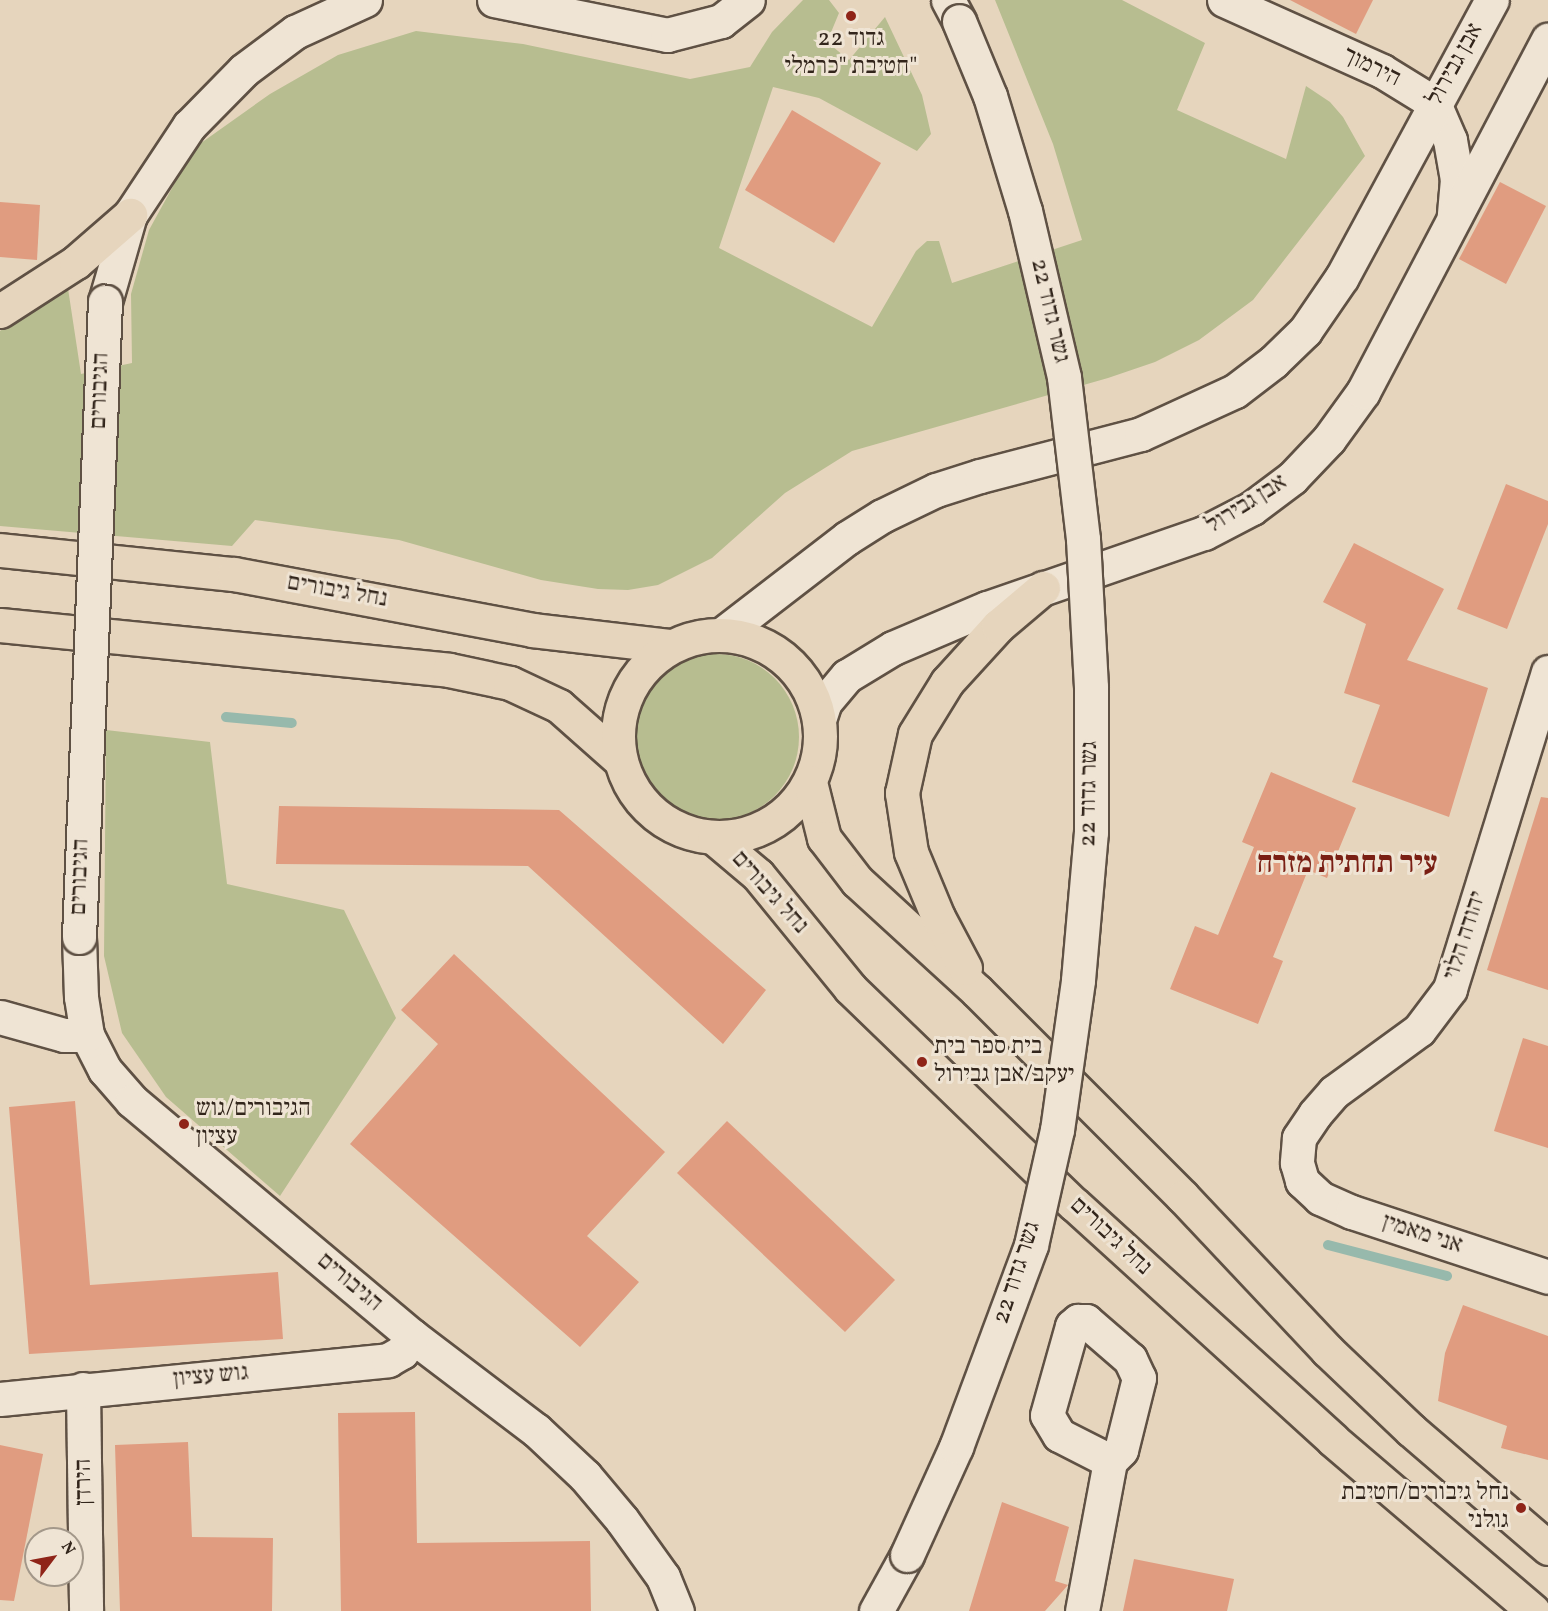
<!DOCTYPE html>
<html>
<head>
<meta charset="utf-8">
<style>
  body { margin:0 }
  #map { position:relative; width:1548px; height:1611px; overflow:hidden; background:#e6d5bd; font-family:Vollkorn,"Frank Ruhl Libre",serif }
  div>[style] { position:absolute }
  .green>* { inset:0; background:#b7bd90 }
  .round { border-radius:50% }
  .stream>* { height:10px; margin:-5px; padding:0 5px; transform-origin:5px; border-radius:5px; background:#97b9ac }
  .building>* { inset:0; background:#e09c80 }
  .roads { filter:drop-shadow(2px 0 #5f5144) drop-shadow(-2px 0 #5f5144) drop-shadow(0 2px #5f5144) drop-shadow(0 -2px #5f5144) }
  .minor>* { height:33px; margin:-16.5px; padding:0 16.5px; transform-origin:16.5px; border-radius:16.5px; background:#efe4d4 }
  .major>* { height:33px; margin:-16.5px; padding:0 16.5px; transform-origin:16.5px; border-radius:16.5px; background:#e6d5bd }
  .major>.ring { margin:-16.5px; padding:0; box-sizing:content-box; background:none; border:33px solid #e6d5bd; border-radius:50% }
  .bridges { filter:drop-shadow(2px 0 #5f5144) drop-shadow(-2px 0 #5f5144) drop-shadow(0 2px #5f5144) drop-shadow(0 -2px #5f5144) }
  .minor-bridge>* { height:33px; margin:-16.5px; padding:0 16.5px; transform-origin:16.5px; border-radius:16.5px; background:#efe4d4 }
  .dots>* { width:16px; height:16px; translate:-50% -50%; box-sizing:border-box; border:3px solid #efe4d4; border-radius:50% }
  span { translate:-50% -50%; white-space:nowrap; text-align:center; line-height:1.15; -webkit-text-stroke:6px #efe4d4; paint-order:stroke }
  .poi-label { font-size:24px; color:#32251b }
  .left { translate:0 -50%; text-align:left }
  .right { translate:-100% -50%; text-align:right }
  .street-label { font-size:24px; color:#32251b }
  .district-label { font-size:30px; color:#7a1f14; font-weight:700 }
  .north { position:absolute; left:24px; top:1527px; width:60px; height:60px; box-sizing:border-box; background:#efe4d4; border:2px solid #a3988a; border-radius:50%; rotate:58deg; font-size:16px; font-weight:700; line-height:24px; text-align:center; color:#32251b }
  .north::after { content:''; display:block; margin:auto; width:21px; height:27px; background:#8f2418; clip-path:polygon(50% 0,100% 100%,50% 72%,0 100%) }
</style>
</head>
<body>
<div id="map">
  <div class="green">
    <i style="clip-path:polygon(803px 0,829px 0,839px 13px,827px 42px,849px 60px,885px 17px,922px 95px,931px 134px,917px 151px,819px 98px,773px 87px,719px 248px,872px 327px,916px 251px,927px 241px,939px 241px,952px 283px,1082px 240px,1053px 144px,995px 0,1122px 0,1205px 43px,1177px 110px,1286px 159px,1306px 86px,1330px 102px,1343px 117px,1365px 156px,1253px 300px,1199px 340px,1155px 362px,1108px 378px,852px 451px,785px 493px,712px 558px,658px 585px,628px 590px,598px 589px,541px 580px,399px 540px,255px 520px,232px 546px,0 526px,0 331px,67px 282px,81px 374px,132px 363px,131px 294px,149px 230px,194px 148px,270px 94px,338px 55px,416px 31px,523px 44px,690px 79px,750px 67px,772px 32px)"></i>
    <i class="round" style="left:633px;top:654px;width:166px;height:166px"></i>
    <i style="clip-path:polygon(106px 730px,210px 742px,227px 884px,344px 910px,396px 1018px,280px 1196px,166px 1097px,122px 1033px,104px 956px)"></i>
  </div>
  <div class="stream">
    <i style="left:226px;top:717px;width:66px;rotate:5.2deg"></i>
    <i style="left:1328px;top:1245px;width:123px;rotate:14.6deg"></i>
  </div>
  <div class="building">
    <i style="clip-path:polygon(1290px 0,1373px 0,1356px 34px)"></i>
    <i style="clip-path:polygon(792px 110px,881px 163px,834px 243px,745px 190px)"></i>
    <i style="clip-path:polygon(1500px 182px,1546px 206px,1506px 284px,1459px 259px)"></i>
    <i style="clip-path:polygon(0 202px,40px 205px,37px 260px,0 257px)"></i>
    <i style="clip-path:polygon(1506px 484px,1548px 501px,1548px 524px,1507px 629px,1457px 609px)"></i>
    <i style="clip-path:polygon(1354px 543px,1444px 589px,1407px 660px,1488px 688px,1449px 817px,1352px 782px,1380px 705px,1344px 693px,1366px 624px,1323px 602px)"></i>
    <i style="clip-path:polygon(1271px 772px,1356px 808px,1327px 878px,1308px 870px,1273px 957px,1283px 961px,1258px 1024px,1170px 989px,1195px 926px,1218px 935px,1254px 847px,1242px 842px)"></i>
    <i style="clip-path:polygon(1541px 797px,1548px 798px,1548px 990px,1487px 970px)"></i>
    <i style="clip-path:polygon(279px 806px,559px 810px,766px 990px,723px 1044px,528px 866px,276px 864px)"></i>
    <i style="clip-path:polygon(454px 954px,665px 1152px,587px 1236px,639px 1282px,580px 1347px,350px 1144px,438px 1044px,401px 1010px)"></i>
    <i style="clip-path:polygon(1523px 1038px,1548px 1046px,1548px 1148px,1494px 1131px)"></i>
    <i style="clip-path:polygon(75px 1101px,90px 1285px,278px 1272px,283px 1339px,29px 1354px,9px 1107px)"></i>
    <i style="clip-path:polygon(727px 1121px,895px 1280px,845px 1332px,677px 1173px)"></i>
    <i style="clip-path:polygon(1463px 1305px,1548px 1336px,1548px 1460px,1501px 1448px,1507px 1426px,1438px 1401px,1445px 1353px)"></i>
    <i style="clip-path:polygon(415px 1412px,417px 1543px,590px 1541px,591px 1611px,341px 1611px,338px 1413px)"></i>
    <i style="clip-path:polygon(188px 1442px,192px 1537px,273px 1538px,272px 1611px,120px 1611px,115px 1445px)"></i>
    <i style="clip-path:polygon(0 1445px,43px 1454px,14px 1601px,0 1600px)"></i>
    <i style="clip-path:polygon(1002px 1502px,1069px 1527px,1055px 1581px,1068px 1585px,1045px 1611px,969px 1611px)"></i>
    <i style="clip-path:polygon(1134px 1559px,1234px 1579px,1227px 1611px,1123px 1611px)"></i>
  </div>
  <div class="roads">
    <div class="minor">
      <i style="left:494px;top:0;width:177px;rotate:11.4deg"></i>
      <i style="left:667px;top:35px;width:56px;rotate:-14.5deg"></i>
      <i style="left:721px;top:21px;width:34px;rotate:-38deg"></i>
      <i style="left:948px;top:0;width:24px;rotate:62deg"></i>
      <i style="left:1224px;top:0;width:173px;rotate:24.2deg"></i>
      <i style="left:1382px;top:71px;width:61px;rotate:31.6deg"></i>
      <i style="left:1434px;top:103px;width:40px;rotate:66.6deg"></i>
      <i style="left:1450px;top:140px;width:40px;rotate:80deg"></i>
      <i style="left:1457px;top:179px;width:37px;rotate:95deg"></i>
      <i style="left:105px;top:302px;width:91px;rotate:-74deg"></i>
      <i style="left:130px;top:215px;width:107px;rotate:-56.5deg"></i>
      <i style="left:189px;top:126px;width:78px;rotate:-45.5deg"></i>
      <i style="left:244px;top:70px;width:64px;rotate:-36.7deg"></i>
      <i style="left:295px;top:32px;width:77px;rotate:-24.6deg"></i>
      <i style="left:721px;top:635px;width:159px;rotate:-37.6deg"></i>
      <i style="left:847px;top:538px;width:41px;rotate:-32.2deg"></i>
      <i style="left:882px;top:516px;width:60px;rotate:-25.7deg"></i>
      <i style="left:936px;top:490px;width:46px;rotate:-17.7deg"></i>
      <i style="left:980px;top:476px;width:166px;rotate:-14.6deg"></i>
      <i style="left:1141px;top:434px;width:103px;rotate:-24.6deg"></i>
      <i style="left:1235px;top:391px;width:48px;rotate:-37.3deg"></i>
      <i style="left:1273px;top:362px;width:45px;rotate:-44.1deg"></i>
      <i style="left:1305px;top:331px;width:65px;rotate:-55.6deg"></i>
      <i style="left:1342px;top:277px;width:315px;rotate:-61.6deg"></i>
      <i style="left:1548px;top:672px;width:332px;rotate:107.2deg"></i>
      <i style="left:1450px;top:989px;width:51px;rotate:127.1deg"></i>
      <i style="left:1419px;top:1030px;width:105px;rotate:143.9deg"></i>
      <i style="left:1334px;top:1092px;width:29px;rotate:131deg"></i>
      <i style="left:1315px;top:1114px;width:29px;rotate:124deg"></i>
      <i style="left:1299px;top:1138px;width:25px;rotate:95deg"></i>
      <i style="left:1297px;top:1163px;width:19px;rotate:74deg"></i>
      <i style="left:1302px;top:1181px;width:25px;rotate:43deg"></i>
      <i style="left:1320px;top:1198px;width:35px;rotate:24deg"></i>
      <i style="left:1352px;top:1212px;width:206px;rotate:18.3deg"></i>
      <i style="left:819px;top:720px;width:19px;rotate:-72deg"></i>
      <i style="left:825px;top:702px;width:34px;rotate:-50deg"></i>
      <i style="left:847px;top:676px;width:54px;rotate:-31.3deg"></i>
      <i style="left:893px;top:648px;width:102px;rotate:-23.1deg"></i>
      <i style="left:987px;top:608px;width:230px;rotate:-19.1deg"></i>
      <i style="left:1204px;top:533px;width:54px;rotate:-27.5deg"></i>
      <i style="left:1252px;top:508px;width:50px;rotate:-36.9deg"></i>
      <i style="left:1292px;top:478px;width:54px;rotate:-46.5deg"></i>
      <i style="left:1329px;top:439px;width:58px;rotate:-54.1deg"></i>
      <i style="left:1363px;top:392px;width:398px;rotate:-62.3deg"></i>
      <i style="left:79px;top:937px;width:60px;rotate:88.1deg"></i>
      <i style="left:81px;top:997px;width:38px;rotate:81deg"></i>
      <i style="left:87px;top:1035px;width:39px;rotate:63deg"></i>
      <i style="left:105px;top:1070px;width:41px;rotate:48.9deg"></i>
      <i style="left:132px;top:1101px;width:366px;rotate:40deg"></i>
      <i style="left:412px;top:1336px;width:156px;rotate:37.2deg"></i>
      <i style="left:536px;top:1430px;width:67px;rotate:43.2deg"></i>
      <i style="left:585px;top:1476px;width:57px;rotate:49.9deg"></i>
      <i style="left:622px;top:1520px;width:70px;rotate:54.3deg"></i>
      <i style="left:663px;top:1577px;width:37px;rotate:68deg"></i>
      <i style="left:0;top:1017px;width:66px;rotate:15.7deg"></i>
      <i style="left:64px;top:1035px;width:23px"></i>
      <i style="left:1078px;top:1321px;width:8px"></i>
      <i style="left:1086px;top:1321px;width:58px;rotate:40.8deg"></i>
      <i style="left:1130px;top:1359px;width:21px;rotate:65deg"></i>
      <i style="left:1139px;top:1378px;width:74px;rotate:104deg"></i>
      <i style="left:1121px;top:1450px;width:16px;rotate:135deg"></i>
      <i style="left:1110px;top:1461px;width:57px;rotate:-153deg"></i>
      <i style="left:1059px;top:1435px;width:23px;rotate:-121deg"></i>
      <i style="left:1047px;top:1415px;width:92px;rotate:-74.3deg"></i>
      <i style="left:1072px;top:1326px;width:8px;rotate:-40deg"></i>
      <i style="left:83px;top:1389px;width:222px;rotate:89.2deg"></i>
      <i style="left:0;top:1399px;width:390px;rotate:-5.7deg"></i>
      <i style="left:388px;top:1360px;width:16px;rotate:-30deg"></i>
      <i style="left:402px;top:1352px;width:19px;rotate:-58deg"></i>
      <i style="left:876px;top:1611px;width:64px;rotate:-61deg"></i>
      <i style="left:1082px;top:1611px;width:153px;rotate:-79.4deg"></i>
    </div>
    <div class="major">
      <i style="left:0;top:311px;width:90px;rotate:-32.8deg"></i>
      <i style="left:76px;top:262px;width:72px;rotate:-41deg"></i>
      <i style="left:0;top:550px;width:235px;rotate:5.9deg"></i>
      <i style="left:234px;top:574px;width:303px;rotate:10.6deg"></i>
      <i style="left:532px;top:630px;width:140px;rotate:6.6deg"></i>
      <i style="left:0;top:625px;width:451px;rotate:5.7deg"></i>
      <i style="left:449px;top:670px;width:62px;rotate:12deg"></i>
      <i style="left:510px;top:683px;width:54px;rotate:25.1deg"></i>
      <i style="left:559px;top:706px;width:81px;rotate:41.5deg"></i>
      <i class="ring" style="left:618px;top:635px;width:169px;height:169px"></i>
      <i style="left:810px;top:782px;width:58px;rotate:76deg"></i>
      <i style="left:824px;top:838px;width:54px;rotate:52.5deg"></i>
      <i style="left:857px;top:881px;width:163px;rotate:42.5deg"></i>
      <i style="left:977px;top:991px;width:291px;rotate:45deg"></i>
      <i style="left:1183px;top:1197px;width:210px;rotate:46.7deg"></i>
      <i style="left:1327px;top:1350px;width:116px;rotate:43.6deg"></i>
      <i style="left:1411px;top:1430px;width:181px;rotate:40.7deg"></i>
      <i style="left:714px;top:838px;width:57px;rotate:40.1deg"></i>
      <i style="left:758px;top:875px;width:146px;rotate:50.8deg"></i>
      <i style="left:850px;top:988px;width:311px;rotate:44deg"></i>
      <i style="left:1074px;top:1204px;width:350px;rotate:42.3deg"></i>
      <i style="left:1333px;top:1440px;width:263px;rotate:40.5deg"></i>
      <i style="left:965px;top:968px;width:58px;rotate:-117.9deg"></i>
      <i style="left:938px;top:917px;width:70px;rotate:-112.6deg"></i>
      <i style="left:911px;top:852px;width:60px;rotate:-98.7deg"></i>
      <i style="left:902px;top:793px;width:60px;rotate:-77.6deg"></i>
      <i style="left:915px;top:734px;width:61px;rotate:-58.4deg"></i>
      <i style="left:947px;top:682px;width:76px;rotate:-47.7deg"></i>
      <i style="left:998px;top:626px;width:59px;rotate:-40.2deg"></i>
    </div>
  </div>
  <div class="bridges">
    <div class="minor-bridge">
      <i style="left:79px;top:937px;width:636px;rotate:-87.66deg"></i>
      <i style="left:907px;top:1555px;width:119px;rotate:-65.6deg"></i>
      <i style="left:956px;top:1447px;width:215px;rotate:-69.6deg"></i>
      <i style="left:1031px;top:1245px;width:118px;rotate:-77.3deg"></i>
      <i style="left:1057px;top:1130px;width:151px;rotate:-82deg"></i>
      <i style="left:1078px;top:980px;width:149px;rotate:-85deg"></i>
      <i style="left:1091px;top:832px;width:145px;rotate:-90deg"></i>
      <i style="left:1091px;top:687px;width:148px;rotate:-93.1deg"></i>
      <i style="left:1083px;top:539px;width:163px;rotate:-96.7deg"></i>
      <i style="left:1064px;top:377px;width:171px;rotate:-103.2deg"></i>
      <i style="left:1025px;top:211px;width:120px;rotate:-106.9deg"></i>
      <i style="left:990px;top:96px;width:81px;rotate:-112.5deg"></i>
    </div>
  </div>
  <div class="dots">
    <i style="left:851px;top:16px;background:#8f2418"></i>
    <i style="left:922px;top:1062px;background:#8f2418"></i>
    <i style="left:184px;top:1124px;background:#8f2418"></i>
    <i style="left:1521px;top:1508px;background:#8f2418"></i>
  </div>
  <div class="poi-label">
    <span style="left:851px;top:54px">גדוד 22<br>חטיבת "כרמלי"</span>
    <span class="left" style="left:934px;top:1062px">בית ספר בית<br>יעקב/אבן גבירול</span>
    <span class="left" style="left:196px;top:1124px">הגיבורים/גוש<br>עציון</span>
    <span class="right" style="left:1509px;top:1508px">נחל גיבורים/חטיבת<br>גולני</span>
  </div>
  <div class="street-label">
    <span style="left:1456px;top:65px;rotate:-61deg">אבן גבירול</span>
    <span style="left:1371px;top:68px;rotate:26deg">הירמוך</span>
    <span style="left:1049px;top:311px;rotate:77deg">גשר גדוד 22</span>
    <span style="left:101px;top:391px;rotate:-88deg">הגיבורים</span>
    <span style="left:1247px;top:505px;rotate:-32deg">אבן גבירול</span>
    <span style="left:337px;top:592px;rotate:10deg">נחל גיבורים</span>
    <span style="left:1090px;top:794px;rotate:-89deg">גשר גדוד 22</span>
    <span style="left:81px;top:877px;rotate:-88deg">הגיבורים</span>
    <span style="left:769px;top:893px;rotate:48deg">נחל גיבורים</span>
    <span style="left:1466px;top:936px;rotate:-72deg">יהודה הלוי</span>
    <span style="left:1422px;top:1235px;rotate:18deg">אני מאמין</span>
    <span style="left:1110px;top:1237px;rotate:43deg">נחל גיבורים</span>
    <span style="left:1018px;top:1273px;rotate:-72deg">גשר גדוד 22</span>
    <span style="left:349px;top:1283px;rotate:40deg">הגיבורים</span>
    <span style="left:211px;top:1377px;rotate:-5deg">גוש עציון</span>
    <span style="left:85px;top:1482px;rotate:-91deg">הירדן</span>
  </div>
  <div class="district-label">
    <span style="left:1347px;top:864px">עיר תחתית מזרח</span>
  </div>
  <div class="north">N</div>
</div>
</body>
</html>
